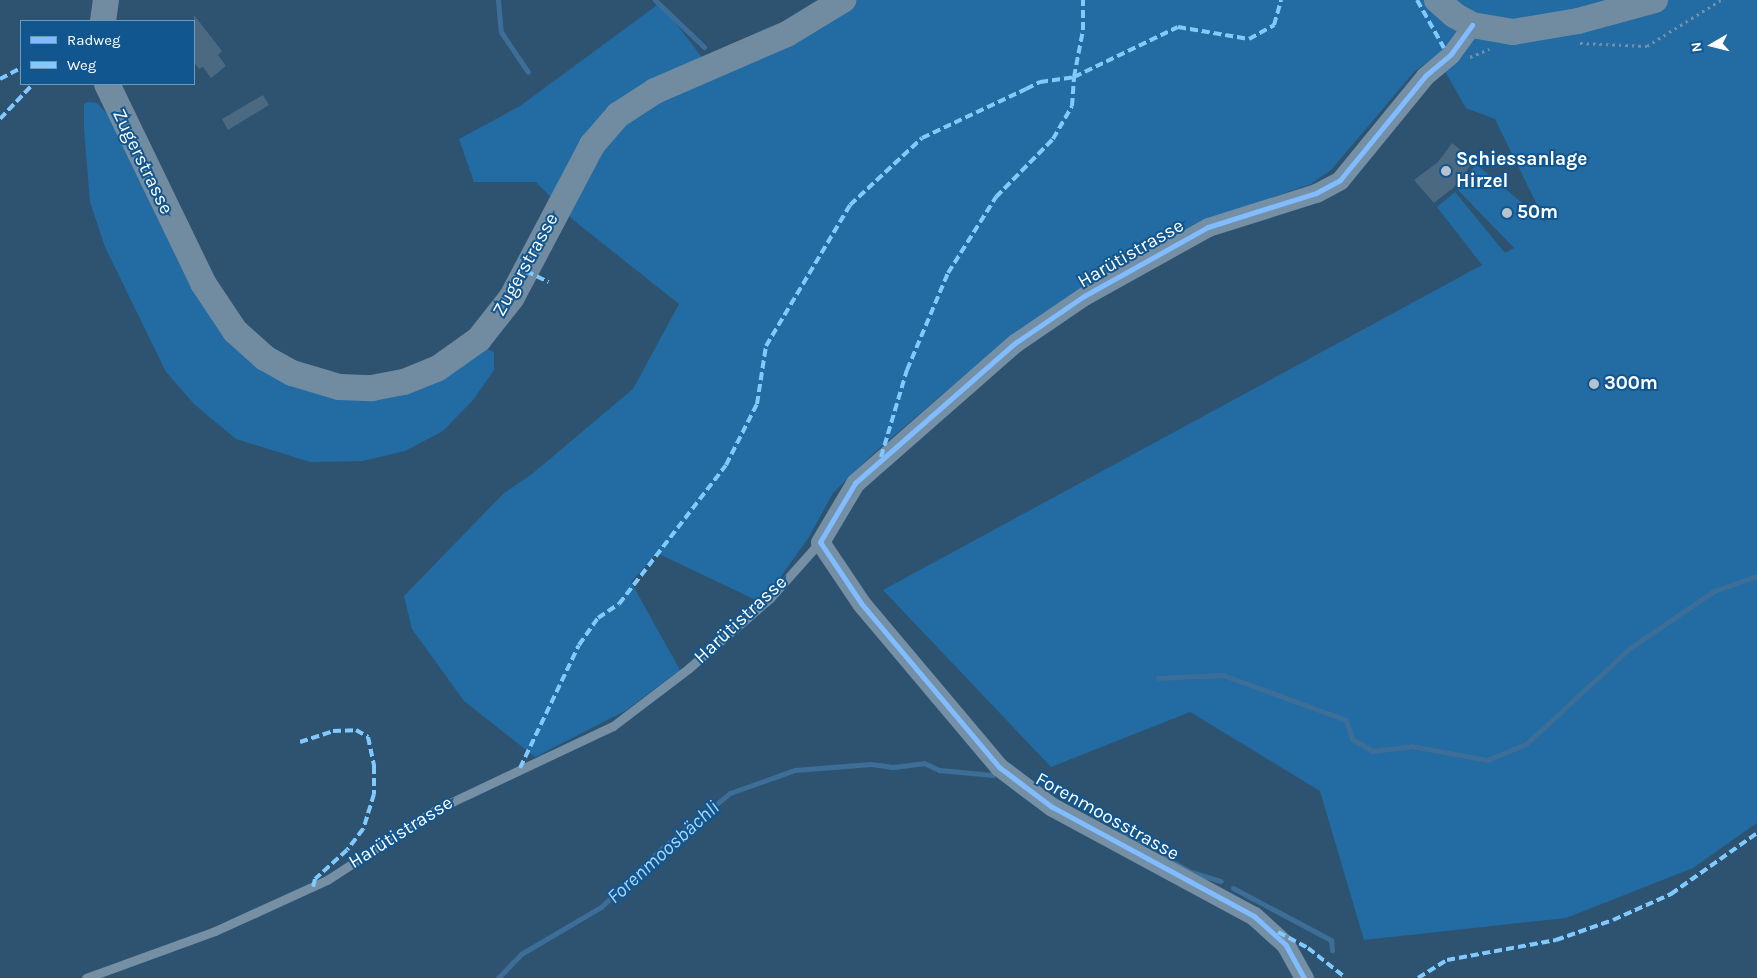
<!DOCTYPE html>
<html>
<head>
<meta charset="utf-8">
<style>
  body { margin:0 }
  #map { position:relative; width:1757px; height:978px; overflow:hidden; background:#2e5371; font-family:Karla,sans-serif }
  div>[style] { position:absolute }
  .green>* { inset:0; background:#226ba3 }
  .stream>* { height:5px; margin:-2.5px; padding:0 2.5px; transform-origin:2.5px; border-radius:2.5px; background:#3d6e97 }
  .building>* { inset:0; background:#4b6981 }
  .path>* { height:3px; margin-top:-1.5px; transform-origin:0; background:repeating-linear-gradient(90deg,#758fa5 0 2.5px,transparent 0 6.5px) }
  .lane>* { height:9px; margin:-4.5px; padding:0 4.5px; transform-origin:4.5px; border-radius:4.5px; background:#758fa5 }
  .street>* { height:19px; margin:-9.5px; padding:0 9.5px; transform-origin:9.5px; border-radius:9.5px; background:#758fa5 }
  .secondary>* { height:26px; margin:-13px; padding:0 13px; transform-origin:13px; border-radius:13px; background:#718ca1 }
  .quiet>* { height:4px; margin-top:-2px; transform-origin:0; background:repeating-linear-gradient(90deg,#80caff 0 8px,transparent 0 12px) }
  .cycleway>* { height:5px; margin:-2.5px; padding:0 2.5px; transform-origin:2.5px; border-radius:2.5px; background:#80bcff }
  .dots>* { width:14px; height:14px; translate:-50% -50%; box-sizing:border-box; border:2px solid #11568e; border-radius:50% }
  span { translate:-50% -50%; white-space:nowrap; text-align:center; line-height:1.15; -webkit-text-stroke:4px #11568e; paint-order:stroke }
  .poi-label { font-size:19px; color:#fff; font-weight:700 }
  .left { translate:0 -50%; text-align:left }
  .street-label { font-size:19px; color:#fff }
  .water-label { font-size:20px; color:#a6d5f9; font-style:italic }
  .legend { position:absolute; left:20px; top:20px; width:175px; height:65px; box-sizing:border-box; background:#11568e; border:1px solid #709abb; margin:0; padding:6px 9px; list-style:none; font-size:15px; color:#fff }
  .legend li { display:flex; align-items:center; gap:10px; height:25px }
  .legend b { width:25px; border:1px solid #709abb }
  .north { position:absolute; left:1687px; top:20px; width:50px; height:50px; -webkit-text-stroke:4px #11568e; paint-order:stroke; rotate:262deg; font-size:14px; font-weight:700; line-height:20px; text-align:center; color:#fff }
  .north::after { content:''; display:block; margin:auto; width:18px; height:22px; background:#fff; clip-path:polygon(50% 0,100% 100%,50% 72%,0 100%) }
</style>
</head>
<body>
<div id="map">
  <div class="green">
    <i style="clip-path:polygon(855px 0,1757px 0,1757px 823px,1693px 868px,1566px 918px,1364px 940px,1320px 791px,1190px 712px,1051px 767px,883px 590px,1482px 265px,1437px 207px,1455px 192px,1505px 253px,1514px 248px,1458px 190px,1476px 164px,1546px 223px,1495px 119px,1466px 108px,1436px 56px,1414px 72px,1331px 170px,1311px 184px,1273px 197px,1007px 339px,875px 452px,833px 493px,809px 537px,762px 603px,657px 553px,631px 582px,680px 670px,625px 711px,535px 757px,464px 701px,412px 629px,404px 596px,504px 493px,532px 474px,633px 389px,679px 304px,572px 219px,536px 182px,474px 182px,459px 139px,520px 106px,660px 3px,718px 78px)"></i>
    <i style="clip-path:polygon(88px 102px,97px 103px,109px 116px,204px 305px,334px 395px,483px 347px,494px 352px,494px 370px,473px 400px,443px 431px,405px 451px,363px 461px,310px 462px,236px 439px,195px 405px,166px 372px,105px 247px,90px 202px,84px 129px,84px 104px)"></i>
  </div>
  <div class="stream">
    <i style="left:498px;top:0;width:32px;rotate:85deg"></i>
    <i style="left:501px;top:32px;width:48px;rotate:56deg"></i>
    <i style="left:655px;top:0;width:68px;rotate:43.8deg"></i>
    <i style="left:1158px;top:678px;width:65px;rotate:-2.6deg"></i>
    <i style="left:1223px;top:675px;width:131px;rotate:20.1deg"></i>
    <i style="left:1346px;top:720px;width:20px;rotate:72deg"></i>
    <i style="left:1352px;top:739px;width:24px;rotate:30deg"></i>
    <i style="left:1373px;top:751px;width:38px;rotate:-7deg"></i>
    <i style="left:1411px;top:746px;width:77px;rotate:10.4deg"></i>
    <i style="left:1487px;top:760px;width:42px;rotate:-22.3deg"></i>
    <i style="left:1526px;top:744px;width:142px;rotate:-42.7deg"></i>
    <i style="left:1630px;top:648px;width:102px;rotate:-34.2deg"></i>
    <i style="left:1714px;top:591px;width:46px;rotate:-19.2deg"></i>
    <i style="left:1121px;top:834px;width:21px;rotate:28deg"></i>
    <i style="left:1160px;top:855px;width:35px;rotate:29deg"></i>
    <i style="left:1191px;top:872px;width:31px;rotate:17deg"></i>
    <i style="left:1233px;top:888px;width:104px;rotate:28deg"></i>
    <i style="left:1325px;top:937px;width:7px;rotate:27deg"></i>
    <i style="left:1331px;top:940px;width:10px;rotate:84deg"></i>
    <i style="left:498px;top:978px;width:33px;rotate:-46deg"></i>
    <i style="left:521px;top:954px;width:93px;rotate:-30.4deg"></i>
    <i style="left:601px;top:907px;width:82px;rotate:-44deg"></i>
    <i style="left:660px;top:850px;width:90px;rotate:-39.2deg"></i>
    <i style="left:730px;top:793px;width:69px;rotate:-19.5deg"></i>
    <i style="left:795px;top:770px;width:76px;rotate:-4.5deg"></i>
    <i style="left:871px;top:764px;width:22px;rotate:8deg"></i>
    <i style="left:893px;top:767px;width:31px;rotate:-7deg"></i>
    <i style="left:924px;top:763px;width:17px;rotate:25deg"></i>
    <i style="left:939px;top:770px;width:54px;rotate:5.3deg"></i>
  </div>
  <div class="building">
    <i style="clip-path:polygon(194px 15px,222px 51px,218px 55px,226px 66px,211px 78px,203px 67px,199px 69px,194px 62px)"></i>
    <i style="clip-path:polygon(263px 95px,269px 105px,228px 130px,222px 119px)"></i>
    <i style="clip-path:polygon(1452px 143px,1474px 161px,1453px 188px,1434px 203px,1414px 180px,1438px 162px)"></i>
  </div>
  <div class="path">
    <i style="left:1580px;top:43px;width:67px;rotate:2.6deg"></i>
    <i style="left:1647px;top:46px;width:87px;rotate:-31.9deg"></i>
    <i style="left:1470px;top:57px;width:21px;rotate:-23deg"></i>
  </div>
  <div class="lane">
    <i style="left:86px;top:978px;width:137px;rotate:-20deg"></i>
    <i style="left:215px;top:931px;width:123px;rotate:-24.5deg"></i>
    <i style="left:327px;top:880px;width:129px;rotate:-32.9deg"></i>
    <i style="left:435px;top:810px;width:197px;rotate:-25.3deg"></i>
    <i style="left:613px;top:726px;width:96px;rotate:-37.3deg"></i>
    <i style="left:689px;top:668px;width:107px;rotate:-40.8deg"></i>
    <i style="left:770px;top:598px;width:75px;rotate:-48.2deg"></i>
  </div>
  <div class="street">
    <i style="left:1304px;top:978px;width:38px;rotate:-119deg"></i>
    <i style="left:1286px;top:945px;width:43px;rotate:-137.8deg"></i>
    <i style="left:1254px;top:916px;width:230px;rotate:-151.6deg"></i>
    <i style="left:1052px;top:807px;width:66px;rotate:-143deg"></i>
    <i style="left:999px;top:767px;width:214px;rotate:-130.1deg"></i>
    <i style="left:861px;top:603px;width:73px;rotate:-123.9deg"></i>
    <i style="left:820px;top:542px;width:69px;rotate:-59.3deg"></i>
    <i style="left:855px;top:483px;width:213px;rotate:-41.2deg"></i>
    <i style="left:1015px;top:343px;width:83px;rotate:-34.3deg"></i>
    <i style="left:1084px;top:296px;width:142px;rotate:-29.1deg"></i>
    <i style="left:1208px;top:227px;width:113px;rotate:-17.5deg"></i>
    <i style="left:1316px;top:193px;width:27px;rotate:-28deg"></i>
    <i style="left:1340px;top:180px;width:134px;rotate:-50.7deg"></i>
    <i style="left:1425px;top:76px;width:34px;rotate:-40deg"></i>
    <i style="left:1451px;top:54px;width:36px;rotate:-54deg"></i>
  </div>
  <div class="secondary">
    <i style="left:1437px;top:0;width:23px;rotate:41deg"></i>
    <i style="left:1454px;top:15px;width:21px;rotate:29deg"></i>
    <i style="left:1472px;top:25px;width:42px;rotate:9.7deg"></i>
    <i style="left:1513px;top:32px;width:66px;rotate:-9.6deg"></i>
    <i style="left:1578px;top:21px;width:80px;rotate:-15.3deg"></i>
    <i style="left:103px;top:21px;width:21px;rotate:-82deg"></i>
    <i style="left:107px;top:84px;width:221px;rotate:64.2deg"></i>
    <i style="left:203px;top:283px;width:58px;rotate:56.3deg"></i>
    <i style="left:235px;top:331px;width:40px;rotate:42deg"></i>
    <i style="left:265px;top:358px;width:31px;rotate:29deg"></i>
    <i style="left:292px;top:373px;width:49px;rotate:16.6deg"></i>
    <i style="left:339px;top:387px;width:33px;rotate:2deg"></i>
    <i style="left:372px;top:388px;width:33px;rotate:-11deg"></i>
    <i style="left:404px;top:382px;width:35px;rotate:-22deg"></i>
    <i style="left:437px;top:369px;width:52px;rotate:-35.5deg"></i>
    <i style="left:479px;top:339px;width:53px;rotate:-51.8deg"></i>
    <i style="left:512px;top:297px;width:172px;rotate:-62.2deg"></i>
    <i style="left:592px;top:145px;width:40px;rotate:-49deg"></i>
    <i style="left:618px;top:115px;width:44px;rotate:-33deg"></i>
    <i style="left:655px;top:91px;width:144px;rotate:-23.4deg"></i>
    <i style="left:787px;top:34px;width:66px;rotate:-31.3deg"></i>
  </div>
  <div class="quiet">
    <i style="left:1417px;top:0;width:55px;rotate:60.6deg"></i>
    <i style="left:0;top:79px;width:24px;rotate:-28deg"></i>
    <i style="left:0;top:119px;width:48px;rotate:-46.7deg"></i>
    <i style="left:526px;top:271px;width:25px;rotate:26deg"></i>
    <i style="left:881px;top:457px;width:91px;rotate:-73.4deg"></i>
    <i style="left:907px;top:370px;width:105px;rotate:-67.1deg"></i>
    <i style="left:948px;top:273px;width:90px;rotate:-57.7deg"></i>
    <i style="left:996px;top:197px;width:81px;rotate:-45.5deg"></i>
    <i style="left:1053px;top:139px;width:38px;rotate:-60deg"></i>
    <i style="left:1072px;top:106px;width:29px;rotate:-86deg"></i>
    <i style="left:1074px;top:77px;width:48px;rotate:-79.2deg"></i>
    <i style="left:1083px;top:30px;width:30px;rotate:-90deg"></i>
    <i style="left:300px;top:742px;width:35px;rotate:-18deg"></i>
    <i style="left:333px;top:731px;width:23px;rotate:-2deg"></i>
    <i style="left:356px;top:730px;width:14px;rotate:30deg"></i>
    <i style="left:368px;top:737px;width:30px;rotate:78deg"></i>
    <i style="left:374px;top:766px;width:28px;rotate:90deg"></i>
    <i style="left:374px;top:794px;width:37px;rotate:107deg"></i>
    <i style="left:363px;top:829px;width:26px;rotate:127deg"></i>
    <i style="left:347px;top:850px;width:43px;rotate:137.8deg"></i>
    <i style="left:315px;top:879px;width:8px;rotate:104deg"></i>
    <i style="left:520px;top:768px;width:136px;rotate:-64.4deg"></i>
    <i style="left:579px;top:645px;width:33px;rotate:-55deg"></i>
    <i style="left:598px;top:618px;width:25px;rotate:-34deg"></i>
    <i style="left:619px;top:604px;width:175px;rotate:-52.4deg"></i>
    <i style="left:726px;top:465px;width:68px;rotate:-63.1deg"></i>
    <i style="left:757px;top:404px;width:59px;rotate:-81.2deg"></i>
    <i style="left:766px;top:346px;width:164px;rotate:-59.2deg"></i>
    <i style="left:850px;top:205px;width:98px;rotate:-42.9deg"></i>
    <i style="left:922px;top:138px;width:115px;rotate:-25.2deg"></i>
    <i style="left:1026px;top:89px;width:16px;rotate:-27deg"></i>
    <i style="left:1040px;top:82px;width:34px;rotate:-8deg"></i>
    <i style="left:1074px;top:77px;width:115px;rotate:-25.7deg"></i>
    <i style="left:1178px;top:27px;width:72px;rotate:9.6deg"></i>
    <i style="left:1249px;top:39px;width:29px;rotate:-29deg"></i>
    <i style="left:1274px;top:25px;width:26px;rotate:-74deg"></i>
    <i style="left:1278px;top:932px;width:34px;rotate:28deg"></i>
    <i style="left:1308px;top:948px;width:48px;rotate:38.3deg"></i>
    <i style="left:1418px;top:978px;width:34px;rotate:-32deg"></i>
    <i style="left:1447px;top:960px;width:111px;rotate:-10.4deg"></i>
    <i style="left:1556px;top:940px;width:60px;rotate:-19.3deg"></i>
    <i style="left:1613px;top:920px;width:64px;rotate:-24.1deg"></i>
    <i style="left:1671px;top:894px;width:105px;rotate:-35.3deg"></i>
  </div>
  <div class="cycleway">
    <i style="left:1304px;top:978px;width:38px;rotate:-119deg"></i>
    <i style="left:1286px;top:945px;width:43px;rotate:-137.8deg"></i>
    <i style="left:1254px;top:916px;width:230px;rotate:-151.6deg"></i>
    <i style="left:1052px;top:807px;width:66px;rotate:-143deg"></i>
    <i style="left:999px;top:767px;width:214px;rotate:-130.1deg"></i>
    <i style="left:861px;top:603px;width:73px;rotate:-123.9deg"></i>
    <i style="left:820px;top:542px;width:69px;rotate:-59.3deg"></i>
    <i style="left:855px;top:483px;width:213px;rotate:-41.2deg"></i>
    <i style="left:1015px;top:343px;width:83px;rotate:-34.3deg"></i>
    <i style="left:1084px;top:296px;width:142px;rotate:-29.1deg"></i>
    <i style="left:1208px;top:227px;width:113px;rotate:-17.5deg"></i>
    <i style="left:1316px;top:193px;width:27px;rotate:-28deg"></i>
    <i style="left:1340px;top:180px;width:134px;rotate:-50.7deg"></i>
    <i style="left:1425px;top:76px;width:34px;rotate:-40deg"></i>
    <i style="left:1451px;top:54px;width:36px;rotate:-54deg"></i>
  </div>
  <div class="dots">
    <i style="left:1446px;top:171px;background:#b6c3cd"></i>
    <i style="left:1507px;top:213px;background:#b6c3cd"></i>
    <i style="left:1594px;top:384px;background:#b6c3cd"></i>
  </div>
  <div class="poi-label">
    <span class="left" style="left:1456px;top:171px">Schiessanlage<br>Hirzel</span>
    <span class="left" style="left:1517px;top:213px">50m</span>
    <span class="left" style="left:1604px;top:384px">300m</span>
  </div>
  <div class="street-label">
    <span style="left:142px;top:162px;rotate:64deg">Zugerstrasse</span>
    <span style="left:1131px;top:254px;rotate:-30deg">Harütistrasse</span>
    <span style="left:526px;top:265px;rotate:-61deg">Zugerstrasse</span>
    <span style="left:741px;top:620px;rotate:-43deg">Harütistrasse</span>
    <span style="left:1107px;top:817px;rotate:29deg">Forenmoosstrasse</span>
    <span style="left:401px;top:833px;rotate:-32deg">Harütistrasse</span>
  </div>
  <div class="water-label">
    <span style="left:663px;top:852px;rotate:-42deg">Forenmoosbächli</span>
  </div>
  <ul class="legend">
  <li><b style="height:6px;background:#80bcff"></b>Radweg</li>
  <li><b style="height:6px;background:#80caff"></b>Weg</li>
  </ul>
  <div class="north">N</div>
</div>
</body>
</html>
